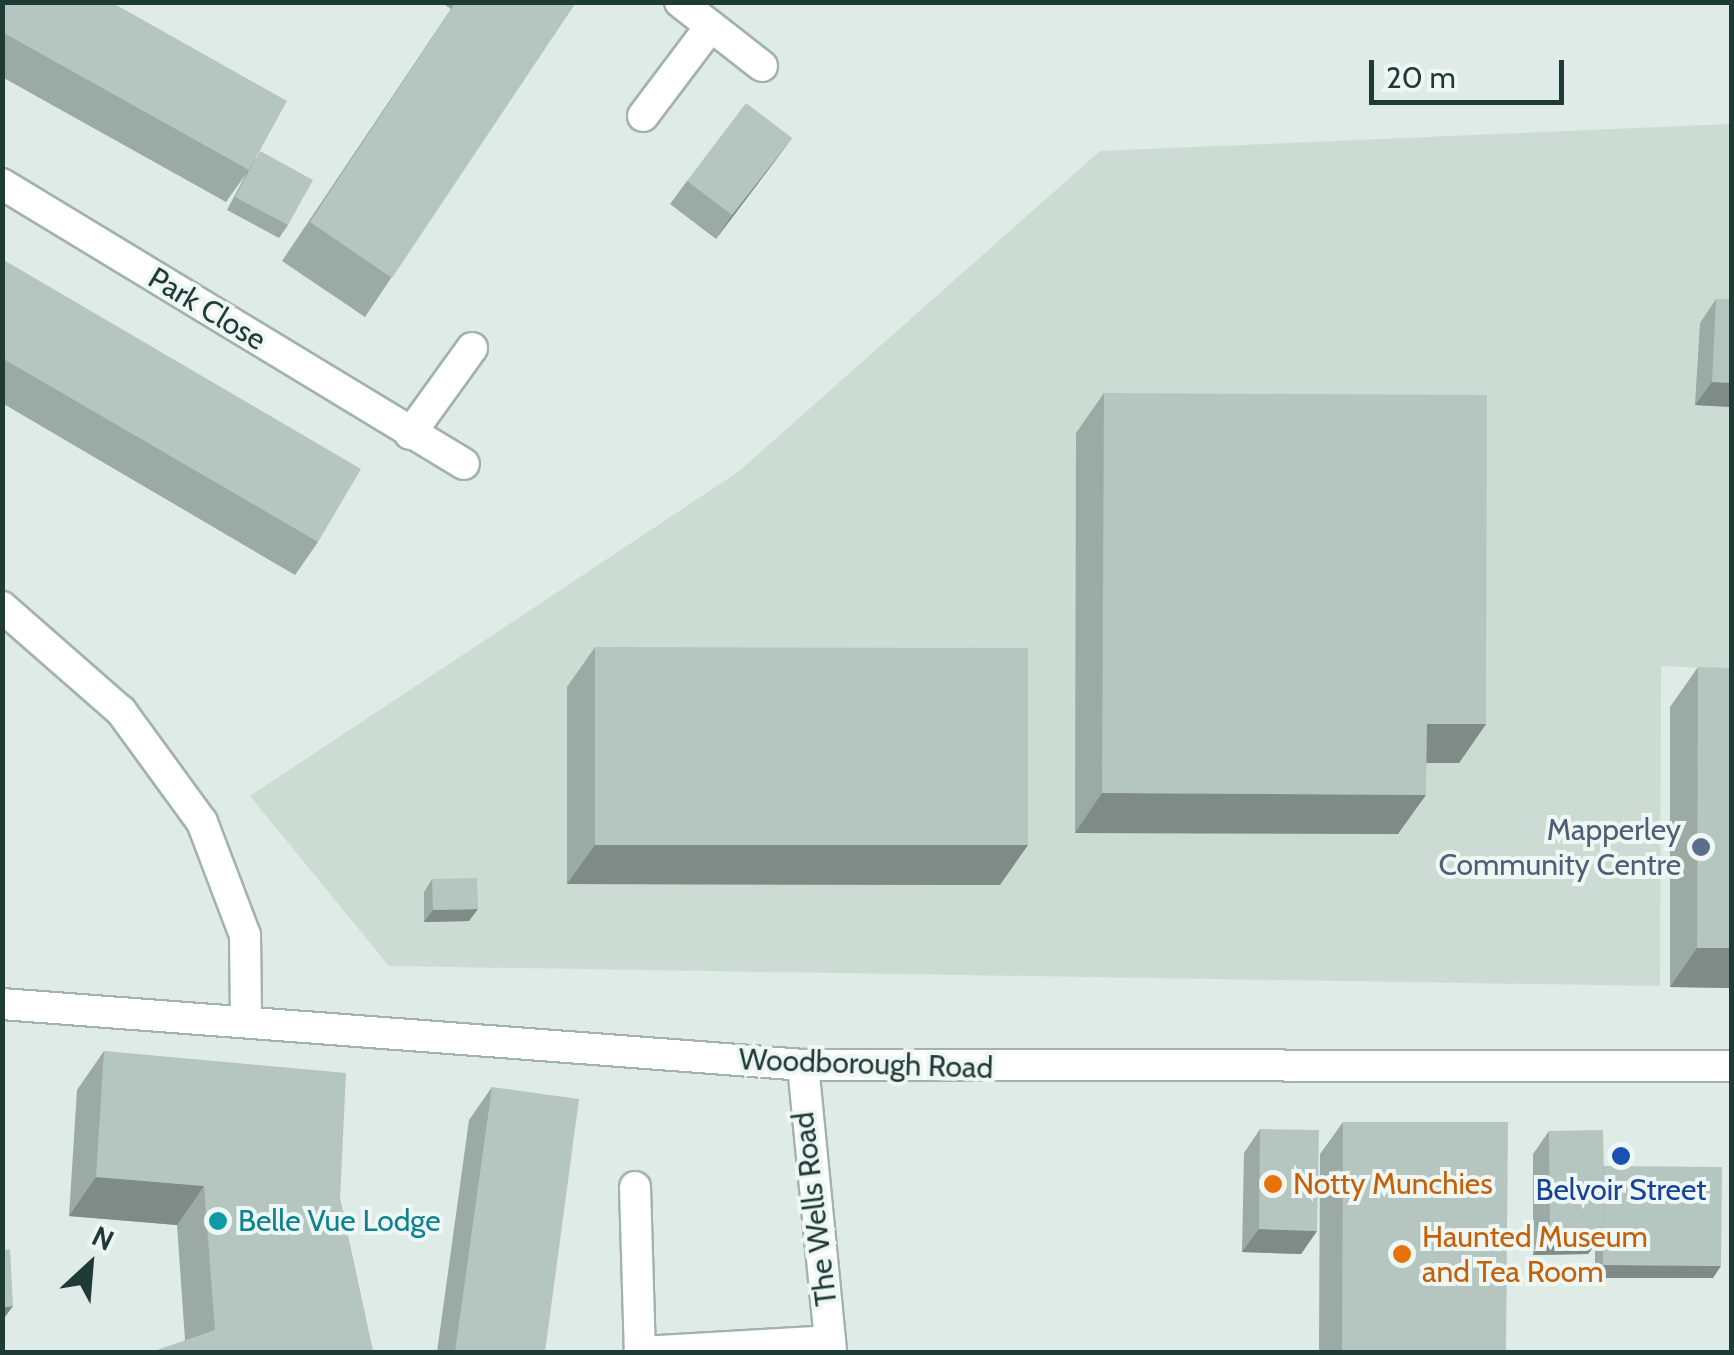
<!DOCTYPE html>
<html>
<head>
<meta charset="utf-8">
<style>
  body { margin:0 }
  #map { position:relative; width:1734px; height:1355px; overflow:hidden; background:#dfebe6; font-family:Cabin,sans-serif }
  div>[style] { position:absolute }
  .built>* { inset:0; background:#cddbd5 }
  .roads { filter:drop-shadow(2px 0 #a2b3ae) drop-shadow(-2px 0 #a2b3ae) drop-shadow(0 2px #a2b3ae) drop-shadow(0 -2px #a2b3ae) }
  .service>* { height:30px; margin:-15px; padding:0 15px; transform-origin:15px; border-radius:15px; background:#fff }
  .minor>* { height:30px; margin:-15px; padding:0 15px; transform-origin:15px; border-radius:15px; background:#fff }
  .tertiary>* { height:30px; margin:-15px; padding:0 15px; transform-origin:15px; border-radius:15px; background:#fff }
  .secondary>* { height:30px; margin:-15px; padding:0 15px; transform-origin:15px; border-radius:15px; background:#fff }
  .wall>* { inset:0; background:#9baaa4 }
  .shaded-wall>* { inset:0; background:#7e8b86 }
  .building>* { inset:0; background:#b4c6bf }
  .dots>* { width:28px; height:28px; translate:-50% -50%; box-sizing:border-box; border:5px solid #eff7f4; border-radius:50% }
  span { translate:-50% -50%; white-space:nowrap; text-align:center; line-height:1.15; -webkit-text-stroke:8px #eff7f4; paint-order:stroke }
  .street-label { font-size:30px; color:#1f3b36 }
  .service-label { font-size:30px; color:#4e5e75 }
  .right { translate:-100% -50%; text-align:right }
  .food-label { font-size:30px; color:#c56008 }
  .left { translate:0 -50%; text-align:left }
  .transit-label { font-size:30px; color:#164399 }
  .culture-label { font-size:30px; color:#0d838f }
  .frame { position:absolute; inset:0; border:5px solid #1f3b36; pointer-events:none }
  .north { position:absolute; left:40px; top:1215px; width:100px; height:100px; -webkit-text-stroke:8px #eff7f4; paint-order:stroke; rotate:26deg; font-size:28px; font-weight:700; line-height:40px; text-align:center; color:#1f3b36 }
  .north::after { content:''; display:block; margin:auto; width:35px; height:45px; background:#1f3b36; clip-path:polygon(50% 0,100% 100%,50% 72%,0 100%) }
  .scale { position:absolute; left:1369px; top:60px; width:195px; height:45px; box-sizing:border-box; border:5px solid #1f3b36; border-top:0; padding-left:12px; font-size:30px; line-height:35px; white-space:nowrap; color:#1f3b36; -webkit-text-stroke:8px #eff7f4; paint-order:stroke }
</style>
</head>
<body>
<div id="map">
  <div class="built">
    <i style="clip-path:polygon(1731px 124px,1731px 669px,1661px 666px,1660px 986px,389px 966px,250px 796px,738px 472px,1100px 151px)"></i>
  </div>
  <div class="roads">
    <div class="service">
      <i style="left:635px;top:1187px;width:165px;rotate:88.3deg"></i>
      <i style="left:640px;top:1352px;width:190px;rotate:-3.3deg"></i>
    </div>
    <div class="minor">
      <i style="left:680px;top:2px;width:104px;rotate:38deg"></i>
      <i style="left:643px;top:116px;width:111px;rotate:-53deg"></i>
      <i style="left:2px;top:184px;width:540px;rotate:31.22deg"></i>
      <i style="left:410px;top:434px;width:106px;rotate:-54.2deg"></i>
    </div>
    <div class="tertiary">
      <i style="left:2px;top:607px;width:158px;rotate:41.2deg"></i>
      <i style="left:121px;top:711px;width:137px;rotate:53.9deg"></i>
      <i style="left:202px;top:822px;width:121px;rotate:69.2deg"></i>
      <i style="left:245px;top:935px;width:84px;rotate:89.3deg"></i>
      <i style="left:803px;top:1065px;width:288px;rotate:84.4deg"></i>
    </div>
    <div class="secondary">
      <i style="left:2px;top:1004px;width:803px;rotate:4.35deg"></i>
      <i style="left:803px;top:1065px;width:929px;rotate:0.06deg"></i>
    </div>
  </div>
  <div class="wall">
    <i style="clip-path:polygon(2px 2px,255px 159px,288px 225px,279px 238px,227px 210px,246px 174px,226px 202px,2px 77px)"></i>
    <i style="clip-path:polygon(441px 2px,576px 2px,365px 317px,282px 261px,451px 9px)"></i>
    <i style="clip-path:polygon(792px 138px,716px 239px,670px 204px,687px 181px)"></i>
    <i style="clip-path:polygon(2px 259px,318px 542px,295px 575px,2px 403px)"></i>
    <i style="clip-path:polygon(1716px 299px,1732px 300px,1732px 407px,1695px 405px,1700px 323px)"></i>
    <i style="clip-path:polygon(1104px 393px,1486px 724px,1459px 763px,1426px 763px,1398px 834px,1075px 833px,1076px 433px)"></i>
    <i style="clip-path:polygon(595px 647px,1000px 885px,567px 884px,567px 687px)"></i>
    <i style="clip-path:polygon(1698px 667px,1732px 988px,1670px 987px,1670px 707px)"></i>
    <i style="clip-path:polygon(432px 879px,469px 921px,424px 922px,424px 892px)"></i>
    <i style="clip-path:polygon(104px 1051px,340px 1199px,373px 1352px,185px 1340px,177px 1225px,69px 1216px,77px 1090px)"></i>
    <i style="clip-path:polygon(492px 1087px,545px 1352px,437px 1352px,469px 1120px)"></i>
    <i style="clip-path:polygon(1343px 1122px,1506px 1352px,1319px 1352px,1320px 1154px)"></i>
    <i style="clip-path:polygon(1260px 1129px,1317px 1231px,1301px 1254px,1242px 1252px,1244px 1153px)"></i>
    <i style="clip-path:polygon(1549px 1131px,1604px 1166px,1713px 1278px,1595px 1278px,1595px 1245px,1588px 1254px,1533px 1255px,1533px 1154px)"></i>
  </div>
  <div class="shaded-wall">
    <i style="clip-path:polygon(792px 138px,775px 161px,716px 239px,732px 215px)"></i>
    <i style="clip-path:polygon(1712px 382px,1732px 383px,1732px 407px,1695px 405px)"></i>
    <i style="clip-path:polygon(1427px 724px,1486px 724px,1459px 763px,1399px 763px)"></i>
    <i style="clip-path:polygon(1102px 793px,1426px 795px,1398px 834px,1075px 833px)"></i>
    <i style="clip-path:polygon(595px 845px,1028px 845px,1000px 885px,567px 884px)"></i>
    <i style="clip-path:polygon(478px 909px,469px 921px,424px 922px,433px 910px)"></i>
    <i style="clip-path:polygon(1697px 948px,1732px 948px,1732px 988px,1670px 987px)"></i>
    <i style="clip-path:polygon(96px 1177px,204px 1186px,177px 1225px,69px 1216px)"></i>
    <i style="clip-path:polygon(1259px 1229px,1317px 1231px,1301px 1254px,1242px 1252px)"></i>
    <i style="clip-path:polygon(1550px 1231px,1605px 1231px,1588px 1254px,1533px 1255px)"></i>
    <i style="clip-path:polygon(1603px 1265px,1721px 1266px,1713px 1278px,1595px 1278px)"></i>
    <i style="clip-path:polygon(13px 1306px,2px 1321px,2px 1307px)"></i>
  </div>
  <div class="building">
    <i style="clip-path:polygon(2px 2px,111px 2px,287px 101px,249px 170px,2px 32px)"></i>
    <i style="clip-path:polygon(456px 2px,576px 2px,392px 278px,310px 222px)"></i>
    <i style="clip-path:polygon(746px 103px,792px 138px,732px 215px,687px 181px)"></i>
    <i style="clip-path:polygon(260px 151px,313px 180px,288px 225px,235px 197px)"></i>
    <i style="clip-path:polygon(2px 259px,361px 469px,318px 542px,2px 358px)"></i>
    <i style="clip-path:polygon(1716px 299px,1732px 300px,1732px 383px,1712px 382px)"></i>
    <i style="clip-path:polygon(1104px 393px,1487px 395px,1486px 724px,1427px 724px,1426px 795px,1102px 793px)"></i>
    <i style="clip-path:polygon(595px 647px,1028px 648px,1028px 845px,595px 845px)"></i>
    <i style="clip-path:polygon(1698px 667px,1732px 668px,1732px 948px,1697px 948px)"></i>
    <i style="clip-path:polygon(477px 878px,478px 909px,433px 910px,432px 879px)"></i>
    <i style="clip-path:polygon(104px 1051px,346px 1073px,340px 1199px,373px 1352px,151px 1352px,215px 1330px,204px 1186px,96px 1177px)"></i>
    <i style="clip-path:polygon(492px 1087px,579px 1099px,545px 1352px,455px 1352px)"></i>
    <i style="clip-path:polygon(1343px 1122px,1508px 1122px,1506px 1352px,1342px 1352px)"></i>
    <i style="clip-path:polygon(1260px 1129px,1319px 1130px,1317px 1231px,1259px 1229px)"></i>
    <i style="clip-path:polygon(1603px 1130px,1605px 1231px,1550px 1231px,1549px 1131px)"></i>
    <i style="clip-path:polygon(1604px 1166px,1722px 1167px,1721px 1266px,1603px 1265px,1603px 1231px,1605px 1231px)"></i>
    <i style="clip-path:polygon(10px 1249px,13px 1306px,2px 1307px,2px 1250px)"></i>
  </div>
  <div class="dots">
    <i style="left:1701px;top:847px;background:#5c6f8a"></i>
    <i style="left:1621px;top:1156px;background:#1a4fb4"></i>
    <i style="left:1273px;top:1184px;background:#e8710a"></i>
    <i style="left:218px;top:1221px;background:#0f9aa8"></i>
    <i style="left:1402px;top:1254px;background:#e8710a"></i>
  </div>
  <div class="street-label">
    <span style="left:207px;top:309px;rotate:31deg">Park Close</span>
    <span style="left:866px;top:1064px;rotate:2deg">Woodborough Road</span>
    <span style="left:815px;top:1209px;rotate:-97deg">The Wells Road</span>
  </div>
  <div class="service-label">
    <span class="right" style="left:1681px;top:847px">Mapperley<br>Community Centre</span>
  </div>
  <div class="food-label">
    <span class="left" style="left:1293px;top:1184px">Notty Munchies</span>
    <span class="left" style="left:1422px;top:1254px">Haunted Museum<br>and Tea Room</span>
  </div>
  <div class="transit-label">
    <span style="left:1621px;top:1190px">Belvoir Street</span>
  </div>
  <div class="culture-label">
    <span class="left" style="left:238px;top:1221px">Belle Vue Lodge</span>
  </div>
  <div class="frame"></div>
  <div class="north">N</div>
  <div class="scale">20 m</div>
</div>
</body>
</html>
